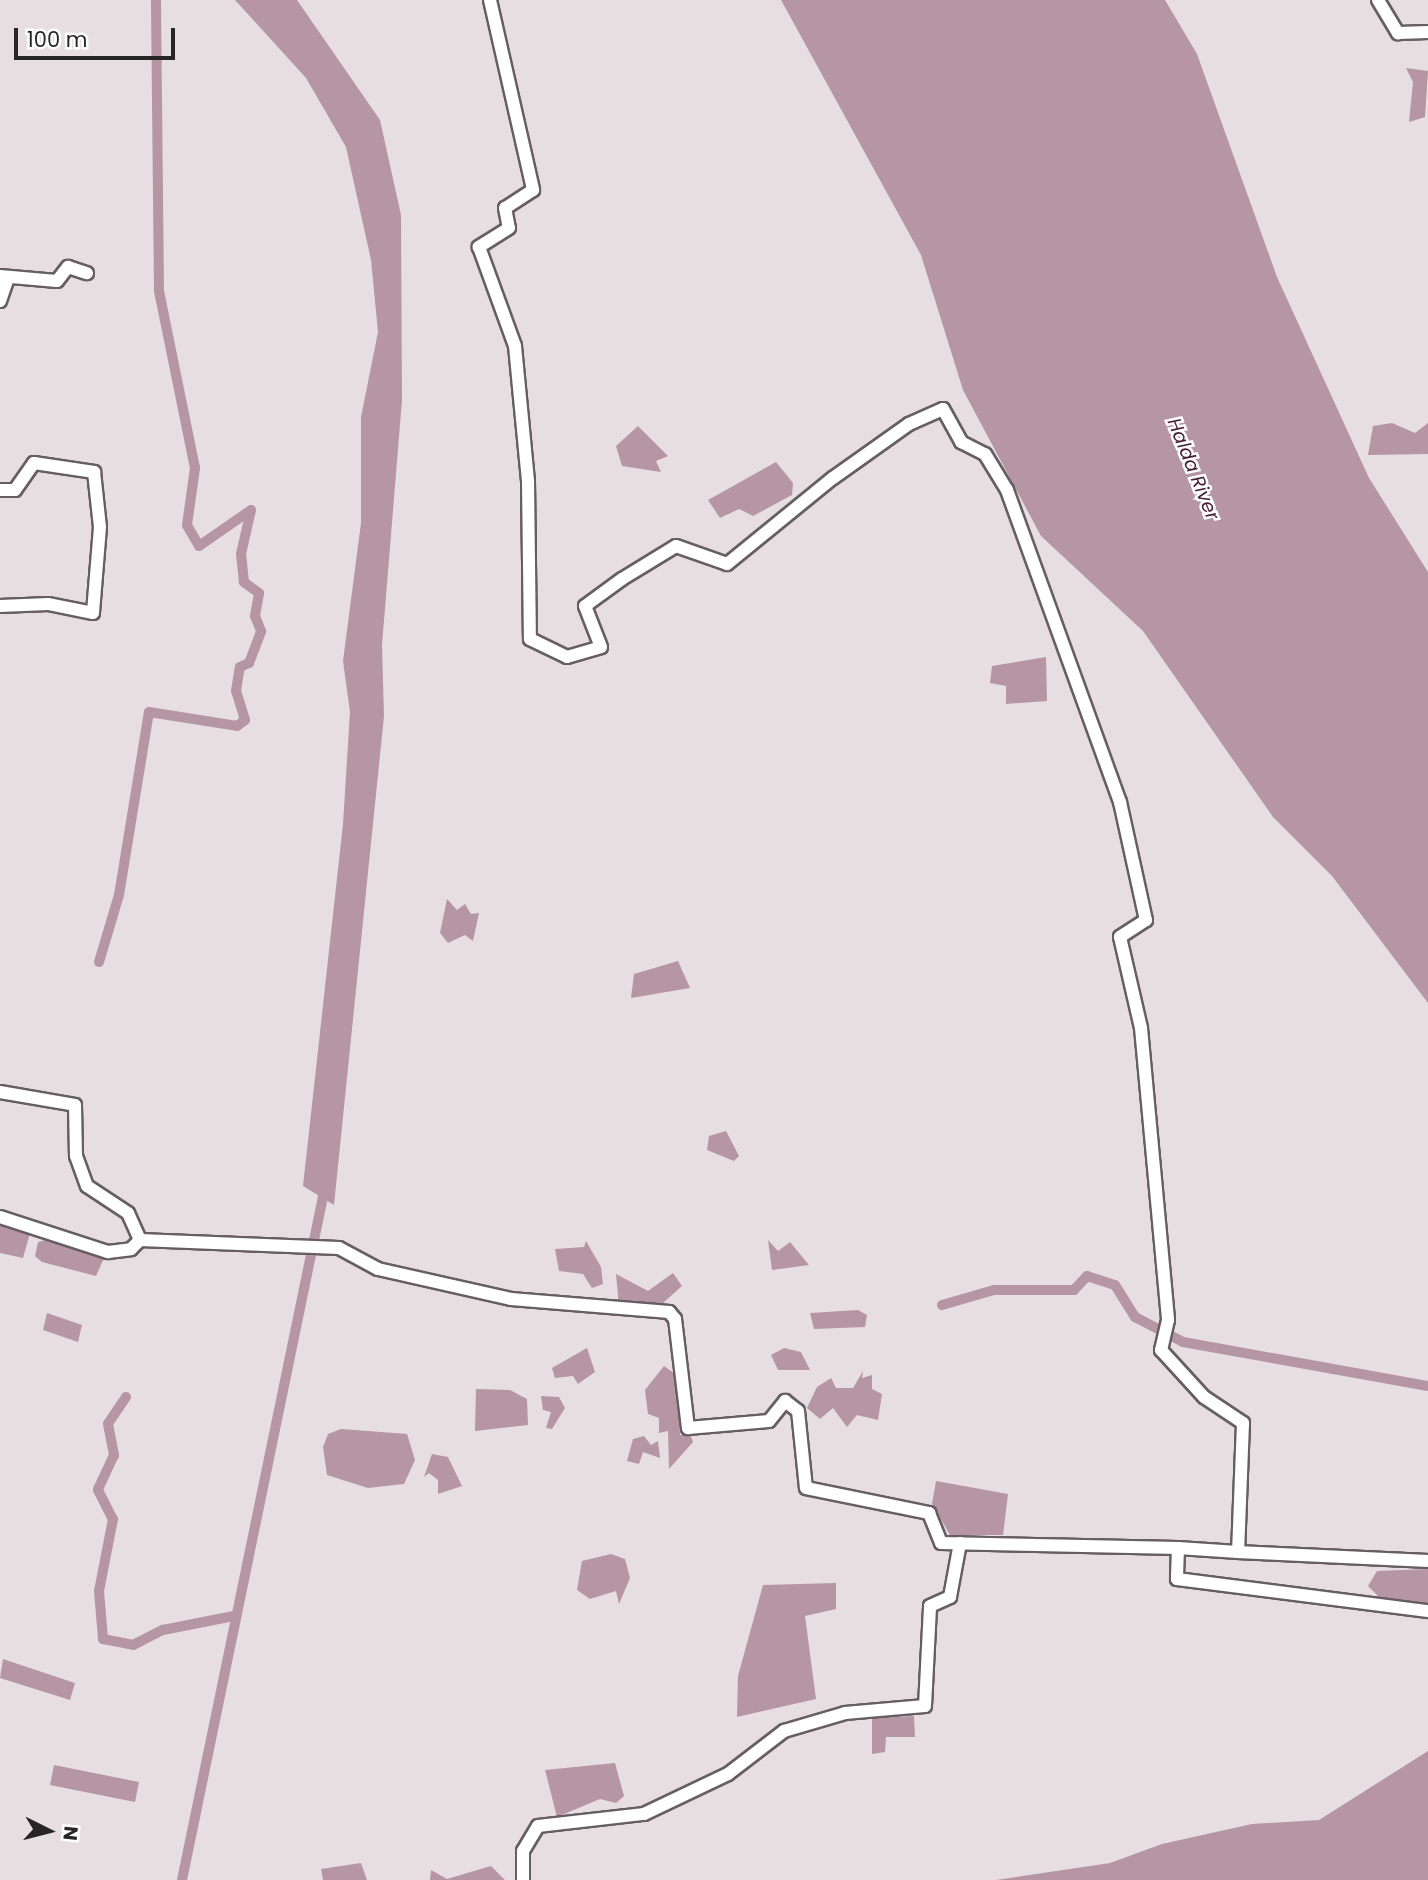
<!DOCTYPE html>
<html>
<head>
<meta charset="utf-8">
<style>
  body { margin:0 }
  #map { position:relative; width:1428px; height:1880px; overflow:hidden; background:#e7dee1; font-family:Poppins,sans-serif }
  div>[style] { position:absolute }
  .water>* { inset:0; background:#b596a2 }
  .canal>* { height:10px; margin:-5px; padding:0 5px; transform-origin:5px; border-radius:5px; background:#b596a2 }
  .roads { filter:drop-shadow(2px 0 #665e61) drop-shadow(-2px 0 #665e61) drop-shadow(0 2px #665e61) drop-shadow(0 -2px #665e61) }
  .minor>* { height:12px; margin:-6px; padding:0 6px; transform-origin:6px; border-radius:6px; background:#fff }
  span { translate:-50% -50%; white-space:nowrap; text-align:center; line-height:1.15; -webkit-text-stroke:5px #fff; paint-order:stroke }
  .water-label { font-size:19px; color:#4b2034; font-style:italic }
  .north { position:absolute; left:14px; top:1796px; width:70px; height:70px; -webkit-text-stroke:5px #fff; paint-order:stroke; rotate:96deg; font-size:19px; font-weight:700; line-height:28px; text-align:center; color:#282526 }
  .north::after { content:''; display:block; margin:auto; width:24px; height:32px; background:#282526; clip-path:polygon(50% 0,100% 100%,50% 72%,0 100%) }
  .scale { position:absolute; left:14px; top:28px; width:161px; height:32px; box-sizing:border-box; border:4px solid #282526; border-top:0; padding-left:9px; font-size:21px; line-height:24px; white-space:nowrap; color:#282526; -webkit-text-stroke:5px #fff; paint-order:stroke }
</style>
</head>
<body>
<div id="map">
  <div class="water">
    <i style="clip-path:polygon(235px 0,297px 0,380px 120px,401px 215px,402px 400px,382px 645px,384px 716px,334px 1205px,303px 1186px,343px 824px,350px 712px,343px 661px,361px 523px,361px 417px,378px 332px,371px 260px,346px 147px,306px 78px)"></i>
    <i style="clip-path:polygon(781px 0,1165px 0,1197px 54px,1277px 277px,1369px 478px,1428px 572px,1428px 1003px,1332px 876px,1273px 817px,1143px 631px,1041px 536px,963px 390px,921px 255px)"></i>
    <i style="clip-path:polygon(1406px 68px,1428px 71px,1425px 117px,1409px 122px,1413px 82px)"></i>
    <i style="clip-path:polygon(1392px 423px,1415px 433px,1428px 423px,1428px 454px,1368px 455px,1373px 426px)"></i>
    <i style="clip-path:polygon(638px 426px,668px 456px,656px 461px,661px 472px,622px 466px,616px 446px)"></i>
    <i style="clip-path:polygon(776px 462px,793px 483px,792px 495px,753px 516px,739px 509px,720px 518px,708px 500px)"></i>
    <i style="clip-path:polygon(1046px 657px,1047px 701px,1006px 704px,1006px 686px,990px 683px,992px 666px)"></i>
    <i style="clip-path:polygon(447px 899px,457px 910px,465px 904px,471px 914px,479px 913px,473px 941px,465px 935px,448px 943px,440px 933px)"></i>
    <i style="clip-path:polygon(678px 961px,690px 988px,631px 998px,634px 974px)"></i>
    <i style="clip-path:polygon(726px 1131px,739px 1156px,734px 1161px,707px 1150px,709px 1136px)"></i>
    <i style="clip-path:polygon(0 1223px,30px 1233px,23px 1258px,0 1253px)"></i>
    <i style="clip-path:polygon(50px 1239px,104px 1258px,96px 1276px,42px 1262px,35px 1256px,38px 1242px)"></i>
    <i style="clip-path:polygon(768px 1240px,778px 1251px,790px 1242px,809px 1265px,772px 1270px)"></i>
    <i style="clip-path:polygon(586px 1241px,601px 1267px,603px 1284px,592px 1288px,583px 1274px,559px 1271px,555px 1249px,584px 1247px)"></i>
    <i style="clip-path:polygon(673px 1273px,682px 1286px,654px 1311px,652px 1303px,619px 1306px,616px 1274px,648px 1291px)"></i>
    <i style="clip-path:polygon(858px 1310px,867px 1315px,865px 1327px,814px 1329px,810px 1313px)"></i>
    <i style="clip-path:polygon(47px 1313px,82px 1325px,78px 1342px,43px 1330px)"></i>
    <i style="clip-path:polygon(587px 1348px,595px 1372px,578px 1384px,573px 1376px,555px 1378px,552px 1368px)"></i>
    <i style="clip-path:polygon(784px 1348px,801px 1352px,810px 1370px,778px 1370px,771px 1355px)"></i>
    <i style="clip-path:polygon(664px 1366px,678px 1376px,680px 1435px,690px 1434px,693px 1442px,669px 1469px,668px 1431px,659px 1433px,659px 1418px,648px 1414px,645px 1390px)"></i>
    <i style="clip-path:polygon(863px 1371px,862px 1378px,872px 1375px,872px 1389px,882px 1394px,878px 1420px,857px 1415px,847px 1427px,833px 1408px,820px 1419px,807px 1408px,817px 1387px,831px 1378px,836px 1388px,853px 1388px)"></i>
    <i style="clip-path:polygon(476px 1389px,510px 1390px,527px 1399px,528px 1425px,475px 1431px)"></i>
    <i style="clip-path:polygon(541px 1396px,559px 1397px,565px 1408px,552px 1429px,546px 1428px,551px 1412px,543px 1410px)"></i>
    <i style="clip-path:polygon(341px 1429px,407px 1434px,415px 1460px,404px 1484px,368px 1488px,327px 1475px,323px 1447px,328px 1434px)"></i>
    <i style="clip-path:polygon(644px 1436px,651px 1445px,658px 1441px,660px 1458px,643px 1452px,639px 1464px,627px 1461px,633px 1439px)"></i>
    <i style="clip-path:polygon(432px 1454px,448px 1457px,462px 1486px,438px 1494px,438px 1480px,429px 1473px,424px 1477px)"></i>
    <i style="clip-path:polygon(936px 1481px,1008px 1494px,1003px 1535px,950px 1535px,932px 1504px)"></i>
    <i style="clip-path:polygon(611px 1554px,625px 1559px,630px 1578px,619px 1604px,616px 1591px,590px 1599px,577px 1590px,582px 1561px)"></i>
    <i style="clip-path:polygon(1428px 1569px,1428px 1608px,1381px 1599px,1368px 1586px,1377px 1571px)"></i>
    <i style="clip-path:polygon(836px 1583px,836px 1609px,805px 1616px,816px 1699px,737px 1717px,738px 1676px,763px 1585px)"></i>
    <i style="clip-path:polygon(3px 1659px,75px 1683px,70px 1700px,0 1678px)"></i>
    <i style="clip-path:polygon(914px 1716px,915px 1737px,886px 1737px,885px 1752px,872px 1754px,872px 1718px)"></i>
    <i style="clip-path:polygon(1428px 1751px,1428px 1880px,996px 1880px,1110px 1863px,1162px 1844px,1252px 1824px,1319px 1820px)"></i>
    <i style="clip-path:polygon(615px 1763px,624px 1796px,616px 1803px,600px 1799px,557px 1817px,545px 1770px)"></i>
    <i style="clip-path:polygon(54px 1765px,139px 1782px,135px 1802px,50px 1785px)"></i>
    <i style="clip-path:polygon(361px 1863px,367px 1880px,323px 1880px,321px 1869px)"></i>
    <i style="clip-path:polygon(491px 1866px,505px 1880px,430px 1880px,431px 1870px,447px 1879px)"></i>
  </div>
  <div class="canal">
    <i style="left:99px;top:962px;width:70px;rotate:-73.4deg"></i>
    <i style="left:119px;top:895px;width:185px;rotate:-80.7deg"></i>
    <i style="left:149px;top:712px;width:89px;rotate:9deg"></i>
    <i style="left:237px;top:726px;width:10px;rotate:-37deg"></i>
    <i style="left:245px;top:720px;width:30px;rotate:-107deg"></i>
    <i style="left:236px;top:691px;width:24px;rotate:-81deg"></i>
    <i style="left:240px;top:667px;width:10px;rotate:-24deg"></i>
    <i style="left:249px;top:663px;width:34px;rotate:-69deg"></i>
    <i style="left:261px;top:631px;width:16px;rotate:-112deg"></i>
    <i style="left:255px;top:616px;width:23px;rotate:-80deg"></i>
    <i style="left:259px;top:593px;width:19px;rotate:-144deg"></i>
    <i style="left:244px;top:582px;width:28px;rotate:-96deg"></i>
    <i style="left:241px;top:554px;width:45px;rotate:-77.2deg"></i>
    <i style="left:251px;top:510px;width:63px;rotate:145.3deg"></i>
    <i style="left:199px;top:546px;width:24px;rotate:-120deg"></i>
    <i style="left:187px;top:525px;width:58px;rotate:-82deg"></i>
    <i style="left:195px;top:468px;width:181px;rotate:-101.5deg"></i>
    <i style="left:159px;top:291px;width:291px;rotate:-90.6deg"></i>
    <i style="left:942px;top:1305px;width:54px;rotate:-16.1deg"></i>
    <i style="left:994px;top:1290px;width:80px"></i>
    <i style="left:1074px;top:1290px;width:19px;rotate:-47deg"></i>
    <i style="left:1087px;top:1276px;width:29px;rotate:18deg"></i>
    <i style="left:1115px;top:1285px;width:38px;rotate:58deg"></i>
    <i style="left:1135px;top:1317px;width:54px;rotate:27.5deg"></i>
    <i style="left:1183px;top:1342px;width:249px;rotate:10.2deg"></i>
    <i style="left:126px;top:1397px;width:32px;rotate:124deg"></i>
    <i style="left:108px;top:1424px;width:32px;rotate:79deg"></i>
    <i style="left:114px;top:1455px;width:38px;rotate:115deg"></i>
    <i style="left:98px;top:1490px;width:33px;rotate:63deg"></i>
    <i style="left:113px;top:1519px;width:73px;rotate:101deg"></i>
    <i style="left:99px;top:1591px;width:48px;rotate:85.2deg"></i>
    <i style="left:103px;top:1639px;width:31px;rotate:11deg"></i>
    <i style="left:133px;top:1645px;width:34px;rotate:-27deg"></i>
    <i style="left:163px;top:1630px;width:72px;rotate:-11.2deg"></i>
    <i style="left:182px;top:1880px;width:708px;rotate:-78.34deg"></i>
  </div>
  <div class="roads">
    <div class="minor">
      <i style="left:490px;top:0;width:195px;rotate:77.2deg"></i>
      <i style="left:533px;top:190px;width:33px;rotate:147deg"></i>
      <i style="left:505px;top:208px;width:20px;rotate:79deg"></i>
      <i style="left:509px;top:228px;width:36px;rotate:148deg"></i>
      <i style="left:479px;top:247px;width:105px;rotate:70deg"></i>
      <i style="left:515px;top:346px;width:136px;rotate:84.5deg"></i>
      <i style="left:528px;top:481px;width:158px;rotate:89.3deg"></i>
      <i style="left:530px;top:639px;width:41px;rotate:25.9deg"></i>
      <i style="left:567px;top:657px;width:35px;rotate:-16deg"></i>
      <i style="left:601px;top:647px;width:44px;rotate:-111.3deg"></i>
      <i style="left:585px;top:606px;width:46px;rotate:-36.1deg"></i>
      <i style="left:622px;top:579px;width:63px;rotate:-31.4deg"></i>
      <i style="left:676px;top:546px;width:54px;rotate:19.4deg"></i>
      <i style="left:727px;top:564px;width:136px;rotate:-39.1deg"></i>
      <i style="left:833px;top:478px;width:93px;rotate:-35.4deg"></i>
      <i style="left:909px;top:424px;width:37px;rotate:-24deg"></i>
      <i style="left:943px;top:409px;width:38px;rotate:61deg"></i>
      <i style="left:961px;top:442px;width:27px;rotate:27deg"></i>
      <i style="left:985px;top:454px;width:42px;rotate:58.6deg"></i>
      <i style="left:1007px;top:490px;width:332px;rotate:70.1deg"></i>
      <i style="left:1120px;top:802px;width:121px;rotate:77.6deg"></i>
      <i style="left:1146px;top:920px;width:31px;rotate:147deg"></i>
      <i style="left:1120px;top:937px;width:93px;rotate:77deg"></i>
      <i style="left:1141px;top:1028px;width:293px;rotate:84.7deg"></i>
      <i style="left:1168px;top:1320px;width:31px;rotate:103deg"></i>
      <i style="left:1161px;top:1350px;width:64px;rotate:47.5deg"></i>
      <i style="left:1204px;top:1397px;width:47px;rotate:33.7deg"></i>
      <i style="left:1243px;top:1423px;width:129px;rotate:92.2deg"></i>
      <i style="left:1238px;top:1552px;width:190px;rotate:2.7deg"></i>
      <i style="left:1378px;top:0;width:39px;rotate:59deg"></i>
      <i style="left:1398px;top:33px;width:30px;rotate:-2deg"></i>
      <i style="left:0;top:276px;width:57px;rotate:5deg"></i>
      <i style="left:57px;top:281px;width:18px;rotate:-52deg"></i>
      <i style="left:68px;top:267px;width:20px;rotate:18deg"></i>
      <i style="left:0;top:301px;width:24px;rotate:-71deg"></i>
      <i style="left:0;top:490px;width:15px"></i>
      <i style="left:15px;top:490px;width:33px;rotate:-55deg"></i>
      <i style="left:34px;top:463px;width:61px;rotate:8.5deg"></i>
      <i style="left:94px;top:472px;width:55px;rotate:83.8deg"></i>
      <i style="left:100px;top:527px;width:86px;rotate:94.7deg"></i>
      <i style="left:93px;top:613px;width:46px;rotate:-168.7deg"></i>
      <i style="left:48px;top:604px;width:48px;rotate:177.6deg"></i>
      <i style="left:0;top:1092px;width:76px;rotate:9.8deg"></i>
      <i style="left:75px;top:1105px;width:51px;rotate:88.9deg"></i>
      <i style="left:76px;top:1156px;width:32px;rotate:70deg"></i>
      <i style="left:87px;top:1186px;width:49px;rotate:33.4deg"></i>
      <i style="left:128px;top:1213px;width:30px;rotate:66deg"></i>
      <i style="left:140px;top:1240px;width:199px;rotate:2.3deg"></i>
      <i style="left:339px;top:1248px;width:44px;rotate:28.3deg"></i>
      <i style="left:378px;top:1269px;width:136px;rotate:12.7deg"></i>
      <i style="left:511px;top:1299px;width:159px;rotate:4.7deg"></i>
      <i style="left:669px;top:1312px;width:9px;rotate:49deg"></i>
      <i style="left:675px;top:1319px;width:110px;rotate:83.2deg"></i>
      <i style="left:688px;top:1428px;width:81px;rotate:-4.9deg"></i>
      <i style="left:769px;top:1421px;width:26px;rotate:-51deg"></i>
      <i style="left:785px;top:1401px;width:16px;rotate:38deg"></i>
      <i style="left:798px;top:1411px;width:77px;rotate:84.1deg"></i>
      <i style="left:806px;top:1488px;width:126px;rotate:11.5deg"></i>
      <i style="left:929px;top:1513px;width:32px;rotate:68deg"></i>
      <i style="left:941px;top:1543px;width:237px;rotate:1.2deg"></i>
      <i style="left:1178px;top:1548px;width:31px;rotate:92deg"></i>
      <i style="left:1177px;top:1579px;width:253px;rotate:7.3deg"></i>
      <i style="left:0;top:1217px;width:114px;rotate:18deg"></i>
      <i style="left:108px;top:1252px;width:23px;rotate:-7deg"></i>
      <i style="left:131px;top:1249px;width:13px;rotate:-45deg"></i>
      <i style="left:1178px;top:1548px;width:60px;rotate:3.8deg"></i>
      <i style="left:523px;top:1880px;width:29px;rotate:-90deg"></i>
      <i style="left:523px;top:1851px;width:29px;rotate:-59deg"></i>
      <i style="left:538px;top:1826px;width:107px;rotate:-6.5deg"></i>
      <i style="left:644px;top:1814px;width:93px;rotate:-25.5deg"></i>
      <i style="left:728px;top:1774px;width:71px;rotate:-37.5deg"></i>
      <i style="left:784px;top:1731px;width:64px;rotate:-16.4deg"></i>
      <i style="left:845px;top:1713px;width:80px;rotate:-5deg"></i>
      <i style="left:925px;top:1706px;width:100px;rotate:-87.1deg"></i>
      <i style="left:930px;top:1606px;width:22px;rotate:-24deg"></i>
      <i style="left:950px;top:1597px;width:55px;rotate:-79.5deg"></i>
    </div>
  </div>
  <div class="water-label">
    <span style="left:1193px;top:469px;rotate:68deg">Halda River</span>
  </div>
  <div class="north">N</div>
  <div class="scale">100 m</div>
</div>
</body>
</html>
